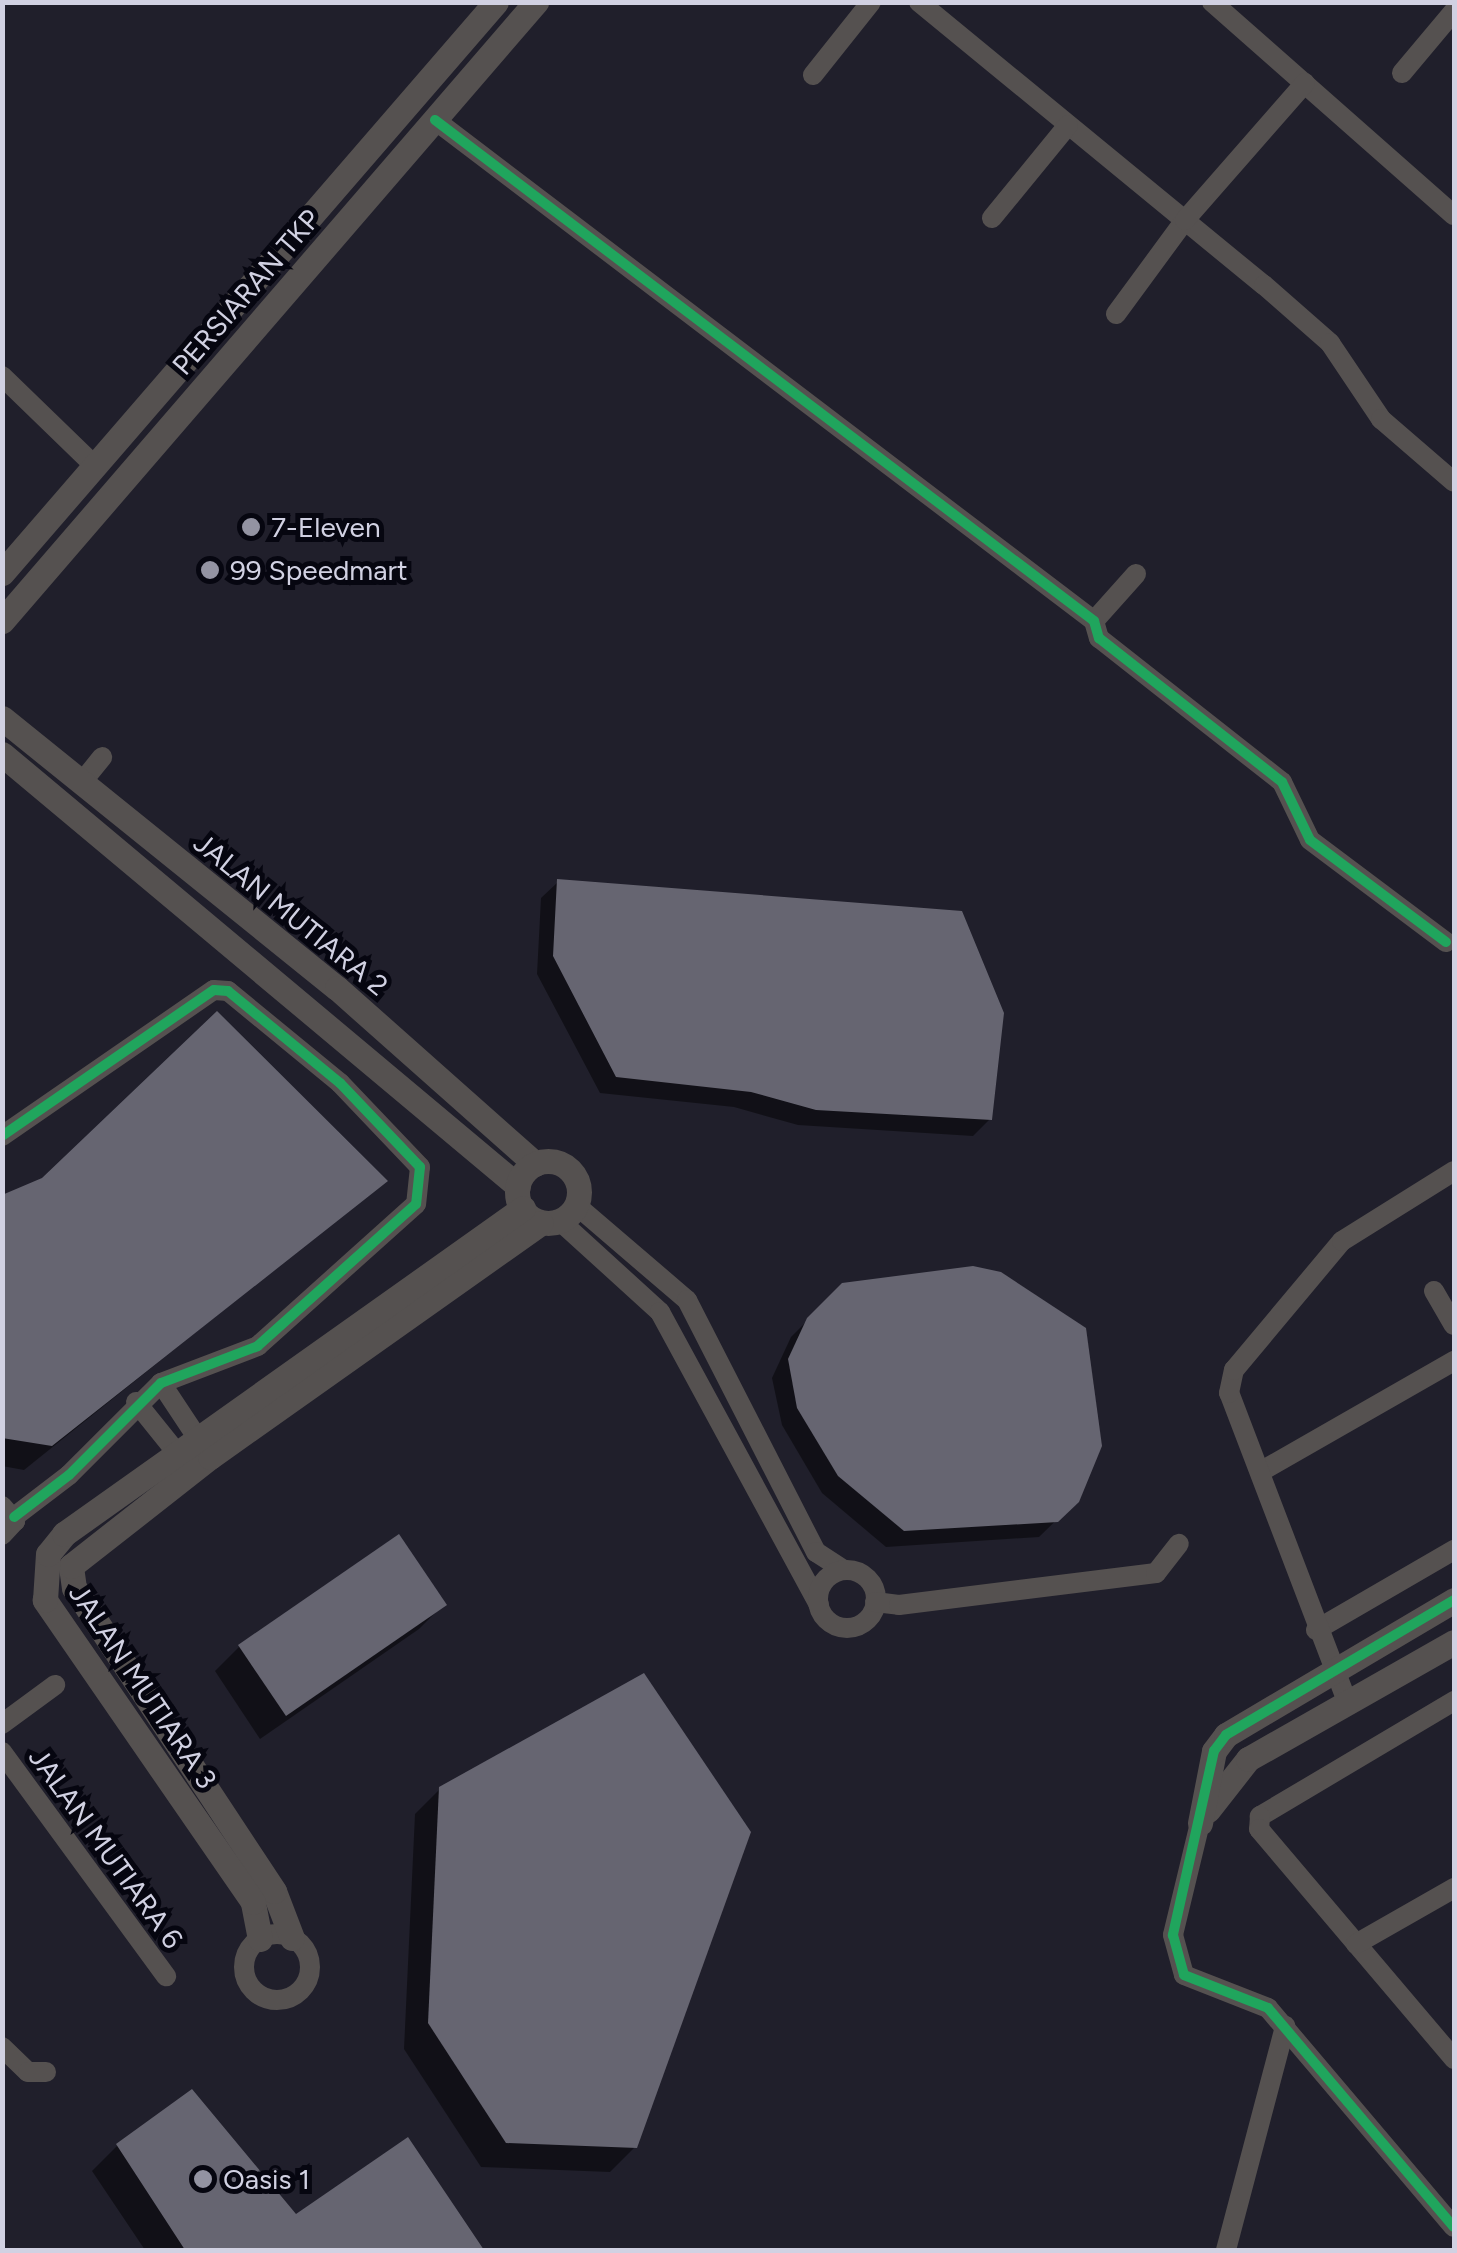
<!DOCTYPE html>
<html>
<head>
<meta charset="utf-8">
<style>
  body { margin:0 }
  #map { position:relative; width:1457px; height:2253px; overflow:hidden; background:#201f2b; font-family:Figtree,sans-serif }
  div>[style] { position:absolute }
  .shadow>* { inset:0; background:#0007 }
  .building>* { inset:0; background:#666571 }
  .minor>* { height:20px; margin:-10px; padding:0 10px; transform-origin:10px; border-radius:10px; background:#555150 }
  .minor>.ring { margin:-10px; padding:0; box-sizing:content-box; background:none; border:20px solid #555150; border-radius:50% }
  .tertiary>* { height:25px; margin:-12.5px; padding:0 12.5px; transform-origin:12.5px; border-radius:12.5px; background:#555150 }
  .tertiary>.ring { margin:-12.5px; padding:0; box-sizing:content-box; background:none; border:25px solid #555150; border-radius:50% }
  .cycleway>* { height:10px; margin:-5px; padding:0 5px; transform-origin:5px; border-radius:5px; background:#20a55d }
  .dots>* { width:28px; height:28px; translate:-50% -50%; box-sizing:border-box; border:5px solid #060610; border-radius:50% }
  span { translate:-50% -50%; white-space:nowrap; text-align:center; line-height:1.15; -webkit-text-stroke:10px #060610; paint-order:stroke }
  .street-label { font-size:28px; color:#d1d1e2 }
  .poi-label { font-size:28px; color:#d1d1e2 }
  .left { translate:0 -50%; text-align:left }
  .frame { position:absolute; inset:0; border:5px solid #d1d1e2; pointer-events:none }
</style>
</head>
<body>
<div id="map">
  <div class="shadow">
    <i style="clip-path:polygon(558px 882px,990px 1119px,973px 1136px,798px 1125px,734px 1107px,600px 1093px,537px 974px,541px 898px)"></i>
    <i style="clip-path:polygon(384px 1181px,24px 1470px,2px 1466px,2px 1198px)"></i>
    <i style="clip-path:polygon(843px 1285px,1077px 1500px,1039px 1537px,886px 1547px,822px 1493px,782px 1425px,772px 1378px,791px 1337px)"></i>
    <i style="clip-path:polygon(444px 1604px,419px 1629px,260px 1739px,215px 1671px,239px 1647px)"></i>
    <i style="clip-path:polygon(440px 1789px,635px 2147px,610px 2172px,481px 2167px,404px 2049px,415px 1814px)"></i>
    <i style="clip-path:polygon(407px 2140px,481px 2250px,145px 2250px,92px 2171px,117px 2146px,296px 2218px)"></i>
  </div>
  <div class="building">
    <i style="clip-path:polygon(557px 879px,962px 911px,1004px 1013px,992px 1120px,816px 1110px,751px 1092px,616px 1077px,553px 956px)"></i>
    <i style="clip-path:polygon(217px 1011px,388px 1181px,52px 1446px,2px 1438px,2px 1195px,42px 1178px)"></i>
    <i style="clip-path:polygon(973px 1266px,1001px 1272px,1086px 1328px,1102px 1446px,1079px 1502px,1058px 1522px,904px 1531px,838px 1476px,797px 1408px,788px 1359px,807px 1318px,842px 1283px)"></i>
    <i style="clip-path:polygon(399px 1534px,447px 1605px,286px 1716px,238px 1645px)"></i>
    <i style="clip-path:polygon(644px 1673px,751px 1832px,637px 2148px,506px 2143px,428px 2023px,439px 1787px)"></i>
    <i style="clip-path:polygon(192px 2089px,296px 2214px,408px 2137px,484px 2250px,185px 2250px,116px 2144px)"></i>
  </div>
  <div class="minor">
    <i style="left:919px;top:2px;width:446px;rotate:39.4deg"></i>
    <i style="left:1264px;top:285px;width:88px;rotate:41.3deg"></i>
    <i style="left:1330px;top:343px;width:92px;rotate:56.1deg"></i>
    <i style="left:1381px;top:419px;width:96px;rotate:40.8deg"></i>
    <i style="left:1212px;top:2px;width:322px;rotate:41.4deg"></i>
    <i style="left:1402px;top:73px;width:81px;rotate:-50deg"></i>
    <i style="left:813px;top:75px;width:93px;rotate:-51.5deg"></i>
    <i style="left:435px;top:120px;width:828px;rotate:37.24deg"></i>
    <i style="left:1094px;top:621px;width:18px;rotate:74deg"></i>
    <i style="left:1099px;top:638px;width:233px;rotate:38.2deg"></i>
    <i style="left:1282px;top:782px;width:64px;rotate:64.2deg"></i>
    <i style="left:1310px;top:840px;width:170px;rotate:36.9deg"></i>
    <i style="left:992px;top:218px;width:120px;rotate:-50.7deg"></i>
    <i style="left:1116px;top:314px;width:117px;rotate:-53.7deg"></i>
    <i style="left:1185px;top:220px;width:182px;rotate:-48.8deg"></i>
    <i style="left:2px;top:376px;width:129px;rotate:44.1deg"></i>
    <i style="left:1094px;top:621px;width:63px;rotate:-48.2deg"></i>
    <i style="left:82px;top:782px;width:32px;rotate:-51deg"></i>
    <i style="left:2px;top:1136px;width:257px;rotate:-34.6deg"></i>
    <i style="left:214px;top:990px;width:14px;rotate:4deg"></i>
    <i style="left:228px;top:991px;width:145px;rotate:39.4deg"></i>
    <i style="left:340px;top:1083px;width:116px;rotate:46.4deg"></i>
    <i style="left:420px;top:1167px;width:37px;rotate:96deg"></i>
    <i style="left:416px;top:1204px;width:212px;rotate:138.1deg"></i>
    <i style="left:258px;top:1346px;width:104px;rotate:159.1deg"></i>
    <i style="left:161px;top:1383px;width:130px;rotate:135deg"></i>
    <i style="left:69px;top:1475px;width:69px;rotate:142.6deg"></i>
    <i style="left:576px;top:1205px;width:146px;rotate:40.6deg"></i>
    <i style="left:687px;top:1300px;width:283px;rotate:62.9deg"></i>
    <i style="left:816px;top:1552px;width:33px;rotate:33deg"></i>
    <i style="left:560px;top:1221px;width:135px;rotate:42.3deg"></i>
    <i style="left:660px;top:1312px;width:333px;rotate:61.5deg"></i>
    <i style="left:1434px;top:1291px;width:39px;rotate:60deg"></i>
    <i style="left:161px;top:1383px;width:78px;rotate:56.5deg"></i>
    <i style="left:136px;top:1402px;width:78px;rotate:51.2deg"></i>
    <i style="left:1260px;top:1472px;width:224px;rotate:-29.8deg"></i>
    <i style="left:2px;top:1506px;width:20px;rotate:49deg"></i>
    <i style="left:15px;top:1521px;width:19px;rotate:133deg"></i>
    <i class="ring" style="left:818px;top:1570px;width:38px;height:38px"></i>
    <i style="left:875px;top:1602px;width:24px;rotate:7deg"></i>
    <i style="left:899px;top:1605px;width:259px;rotate:-7.1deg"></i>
    <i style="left:1156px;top:1573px;width:37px;rotate:-52deg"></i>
    <i style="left:1316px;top:1630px;width:160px;rotate:-30.1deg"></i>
    <i style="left:1454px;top:1701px;width:226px;rotate:149.3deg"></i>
    <i style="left:1260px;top:1816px;width:13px;rotate:94deg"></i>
    <i style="left:1259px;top:1829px;width:302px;rotate:49.7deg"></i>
    <i style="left:1348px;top:1704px;width:333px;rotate:-110.9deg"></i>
    <i style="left:1229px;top:1393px;width:24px;rotate:-78deg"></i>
    <i style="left:1234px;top:1370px;width:168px;rotate:-50.1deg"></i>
    <i style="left:1342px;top:1241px;width:132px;rotate:-32deg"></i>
    <i style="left:2px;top:1724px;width:66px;rotate:-36.3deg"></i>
    <i style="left:2px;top:1752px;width:278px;rotate:53.8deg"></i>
    <i style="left:1200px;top:1823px;width:115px;rotate:103.6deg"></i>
    <i style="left:1173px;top:1935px;width:41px;rotate:74.6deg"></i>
    <i style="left:1184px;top:1975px;width:90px;rotate:21.4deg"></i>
    <i style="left:1268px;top:2008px;width:287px;rotate:49.7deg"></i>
    <i class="ring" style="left:244px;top:1934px;width:46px;height:46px"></i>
    <i style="left:1356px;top:1944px;width:113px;rotate:-29.7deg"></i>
    <i style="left:2px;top:2047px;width:36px;rotate:44deg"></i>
    <i style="left:28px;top:2072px;width:18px"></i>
    <i style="left:1226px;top:2250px;width:232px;rotate:-75.2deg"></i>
  </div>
  <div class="tertiary">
    <i style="left:2px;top:573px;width:755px;rotate:-49.14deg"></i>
    <i style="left:2px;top:621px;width:818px;rotate:-49.22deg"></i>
    <i style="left:2px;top:718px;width:430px;rotate:38.9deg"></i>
    <i style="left:337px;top:988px;width:265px;rotate:41.6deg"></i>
    <i style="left:2px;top:754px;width:673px;rotate:39.94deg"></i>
    <i class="ring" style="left:517px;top:1161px;width:37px;height:37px"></i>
    <i style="left:1208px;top:1810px;width:65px;rotate:-51.9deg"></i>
    <i style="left:1248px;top:1759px;width:237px;rotate:-29.6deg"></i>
    <i style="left:1200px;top:1823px;width:73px;rotate:-79deg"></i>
    <i style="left:1214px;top:1751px;width:20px;rotate:-53deg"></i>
    <i style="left:1226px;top:1735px;width:265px;rotate:-30.6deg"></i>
    <i style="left:292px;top:1938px;width:50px;rotate:-111deg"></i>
    <i style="left:274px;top:1891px;width:363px;rotate:-123.4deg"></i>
    <i style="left:74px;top:1588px;width:22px;rotate:-98deg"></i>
    <i style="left:71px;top:1566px;width:177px;rotate:-38.1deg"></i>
    <i style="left:210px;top:1457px;width:405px;rotate:-35.3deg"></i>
    <i style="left:260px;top:1939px;width:38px;rotate:-101deg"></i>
    <i style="left:253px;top:1902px;width:367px;rotate:-124.6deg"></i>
    <i style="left:45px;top:1600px;width:46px;rotate:-86.3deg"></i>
    <i style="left:48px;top:1554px;width:26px;rotate:-51deg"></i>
    <i style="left:64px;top:1534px;width:563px;rotate:-35.38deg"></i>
  </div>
  <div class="cycleway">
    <i style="left:435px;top:120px;width:828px;rotate:37.24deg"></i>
    <i style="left:1094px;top:621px;width:18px;rotate:74deg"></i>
    <i style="left:1099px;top:638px;width:233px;rotate:38.2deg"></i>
    <i style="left:1282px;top:782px;width:64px;rotate:64.2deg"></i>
    <i style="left:1310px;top:840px;width:170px;rotate:36.9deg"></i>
    <i style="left:2px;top:1136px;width:257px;rotate:-34.6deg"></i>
    <i style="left:214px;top:990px;width:14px;rotate:4deg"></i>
    <i style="left:228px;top:991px;width:145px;rotate:39.4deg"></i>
    <i style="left:340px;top:1083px;width:116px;rotate:46.4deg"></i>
    <i style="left:420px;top:1167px;width:37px;rotate:96deg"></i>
    <i style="left:416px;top:1204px;width:212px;rotate:138.1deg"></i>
    <i style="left:258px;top:1346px;width:104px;rotate:159.1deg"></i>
    <i style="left:161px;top:1383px;width:130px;rotate:135deg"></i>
    <i style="left:69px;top:1475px;width:69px;rotate:142.6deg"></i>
    <i style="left:1454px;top:1600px;width:265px;rotate:149.4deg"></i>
    <i style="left:1226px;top:1735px;width:20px;rotate:127deg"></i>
    <i style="left:1214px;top:1751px;width:189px;rotate:102.6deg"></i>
    <i style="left:1173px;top:1935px;width:41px;rotate:74.6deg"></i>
    <i style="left:1184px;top:1975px;width:90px;rotate:21.4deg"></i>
    <i style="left:1268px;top:2008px;width:287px;rotate:49.7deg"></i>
  </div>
  <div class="dots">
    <i style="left:251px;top:527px;background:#9393a2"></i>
    <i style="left:210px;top:570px;background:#9393a2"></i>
    <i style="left:203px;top:2179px;background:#9393a2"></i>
  </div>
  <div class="street-label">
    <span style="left:246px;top:292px;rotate:-49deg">PERSIARAN TKP</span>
    <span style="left:291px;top:914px;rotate:39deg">JALAN MUTIARA 2</span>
    <span style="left:143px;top:1686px;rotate:56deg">JALAN MUTIARA 3</span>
    <span style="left:106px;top:1848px;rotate:54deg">JALAN MUTIARA 6</span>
  </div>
  <div class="poi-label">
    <span class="left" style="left:271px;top:527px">7-Eleven</span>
    <span class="left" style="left:230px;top:570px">99 Speedmart</span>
    <span class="left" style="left:223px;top:2179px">Oasis 1</span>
  </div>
  <div class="frame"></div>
</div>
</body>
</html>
